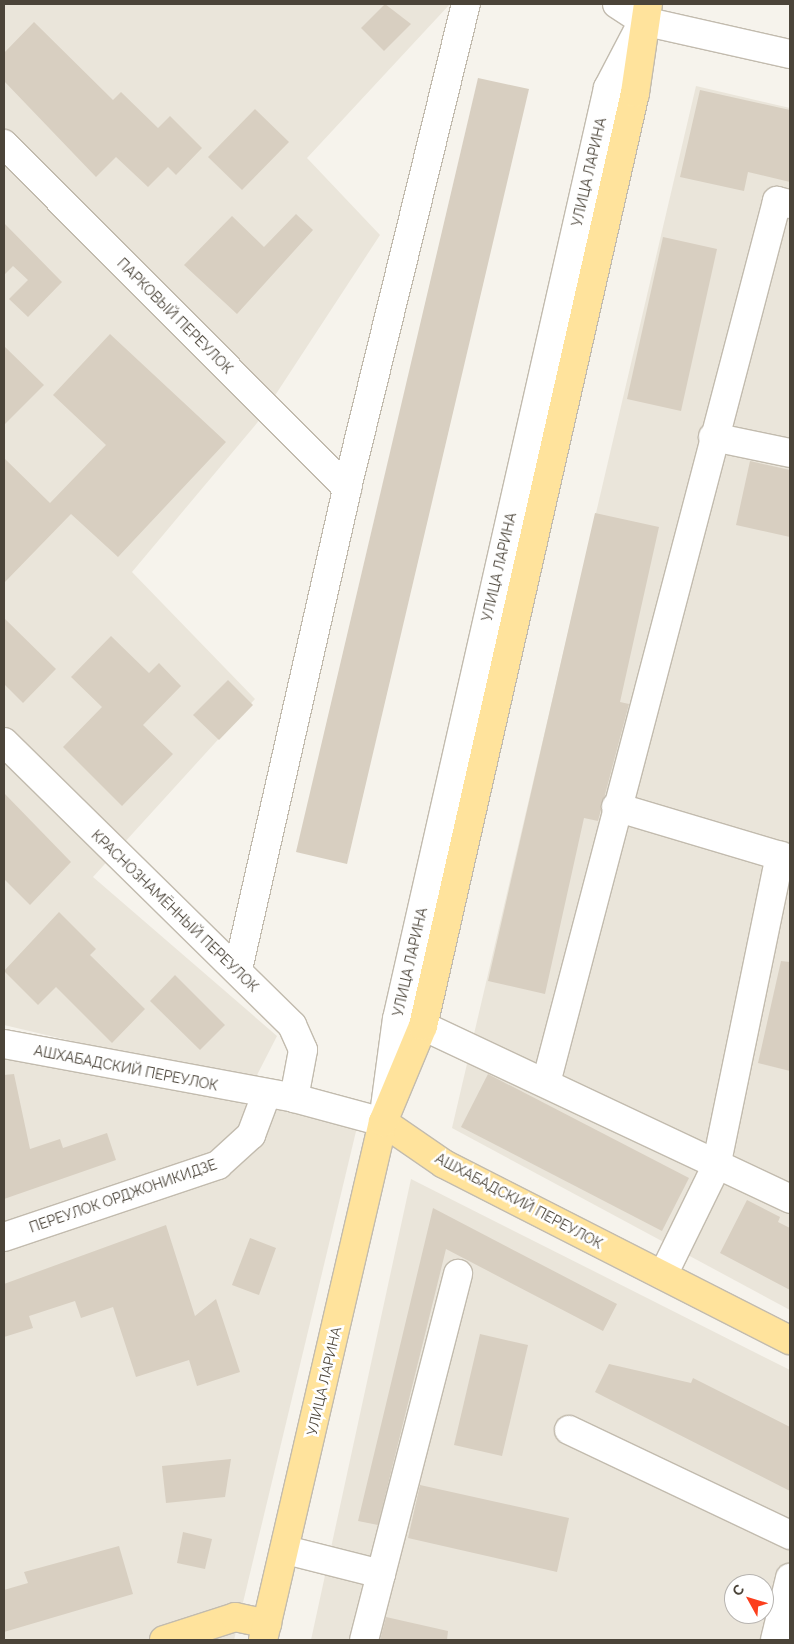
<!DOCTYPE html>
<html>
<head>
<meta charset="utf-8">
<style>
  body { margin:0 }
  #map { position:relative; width:794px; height:1644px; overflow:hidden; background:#f6f3ec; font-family:Raleway,sans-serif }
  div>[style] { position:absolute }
  .residential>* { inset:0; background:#eae5da }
  .building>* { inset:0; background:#d8cfc1 }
  .roads { filter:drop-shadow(1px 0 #c2bbae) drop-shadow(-1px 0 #c2bbae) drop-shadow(0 1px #c2bbae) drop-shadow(0 -1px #c2bbae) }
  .minor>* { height:28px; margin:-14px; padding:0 14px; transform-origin:14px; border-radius:14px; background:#fff }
  .major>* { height:28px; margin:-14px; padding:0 14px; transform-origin:14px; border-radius:14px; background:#ffe39c }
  span { translate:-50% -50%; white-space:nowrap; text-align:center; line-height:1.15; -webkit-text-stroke:5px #fff; paint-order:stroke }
  .street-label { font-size:14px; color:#4b4439 }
  .frame { position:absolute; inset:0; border:5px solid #4b4439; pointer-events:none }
  .north { position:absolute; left:724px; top:1574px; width:50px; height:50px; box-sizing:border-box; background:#fff; border:1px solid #b7b4b0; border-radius:50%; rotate:309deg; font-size:14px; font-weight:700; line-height:20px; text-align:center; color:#4b4439 }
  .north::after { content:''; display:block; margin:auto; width:18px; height:22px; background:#fc3f1d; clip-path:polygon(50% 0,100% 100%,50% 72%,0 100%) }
</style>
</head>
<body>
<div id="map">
  <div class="residential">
    <i style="clip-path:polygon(4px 4px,450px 4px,307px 158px,380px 235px,257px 423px,132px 572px,255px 699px,93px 877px,277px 1036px,256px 1077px,139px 1057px,4px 1025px)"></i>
    <i style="clip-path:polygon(696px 86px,790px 108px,790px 1310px,452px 1128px)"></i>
    <i style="clip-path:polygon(4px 1050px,358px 1123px,234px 1640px,4px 1640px)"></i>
    <i style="clip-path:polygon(evenodd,411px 1179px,790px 1370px,790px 1640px,311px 1640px,411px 1179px,734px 1584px,764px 1584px,764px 1614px,734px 1614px,734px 1584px)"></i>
  </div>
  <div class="building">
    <i style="clip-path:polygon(385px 4px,411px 24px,384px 51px,361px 28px)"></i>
    <i style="clip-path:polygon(34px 22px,113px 100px,121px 92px,158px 128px,170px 116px,202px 148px,176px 175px,168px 167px,148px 187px,116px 157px,96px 177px,4px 81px,4px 53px)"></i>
    <i style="clip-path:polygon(478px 78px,529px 89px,347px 864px,296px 852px)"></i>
    <i style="clip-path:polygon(700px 90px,790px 110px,790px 182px,748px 172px,744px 191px,680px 177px)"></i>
    <i style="clip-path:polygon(255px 109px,289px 142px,242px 190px,208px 157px)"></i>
    <i style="clip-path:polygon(296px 214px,313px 230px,237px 314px,184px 265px,232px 216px,264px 247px)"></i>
    <i style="clip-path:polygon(4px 223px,62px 282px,28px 317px,9px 299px,28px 280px,13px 266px,4px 275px)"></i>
    <i style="clip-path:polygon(663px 237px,717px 249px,681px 411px,627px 399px)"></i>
    <i style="clip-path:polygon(110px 334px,226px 442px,118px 557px,71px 514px,4px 583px,4px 458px,50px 503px,106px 445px,53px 395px)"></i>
    <i style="clip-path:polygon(4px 346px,44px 385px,4px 425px)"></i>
    <i style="clip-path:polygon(750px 461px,790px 470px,790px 537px,736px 525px)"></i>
    <i style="clip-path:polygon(595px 513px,659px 527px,620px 702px,629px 704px,598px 821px,584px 818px,545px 994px,488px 981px)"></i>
    <i style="clip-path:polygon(4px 618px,56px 669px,23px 703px,4px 684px)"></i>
    <i style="clip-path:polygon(111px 636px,149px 673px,159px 663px,181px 686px,143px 725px,173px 754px,122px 806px,63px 747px,102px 707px,71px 677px)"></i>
    <i style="clip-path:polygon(228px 680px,253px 705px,219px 740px,193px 715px)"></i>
    <i style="clip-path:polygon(4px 793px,71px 862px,30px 905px,4px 879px)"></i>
    <i style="clip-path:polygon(59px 912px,96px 949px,90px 955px,145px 1009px,112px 1043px,56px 987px,38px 1005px,4px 971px)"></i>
    <i style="clip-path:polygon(781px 961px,790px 962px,790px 1071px,758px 1063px)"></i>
    <i style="clip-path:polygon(175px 975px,225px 1025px,200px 1050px,150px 1001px)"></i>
    <i style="clip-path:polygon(14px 1074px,30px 1149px,60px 1139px,63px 1148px,107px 1133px,116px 1160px,4px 1199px,4px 1075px)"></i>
    <i style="clip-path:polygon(488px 1074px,689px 1178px,662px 1231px,461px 1127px)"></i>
    <i style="clip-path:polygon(747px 1200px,780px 1217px,778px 1222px,790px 1228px,790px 1290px,720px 1253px)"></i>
    <i style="clip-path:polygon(433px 1208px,617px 1304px,603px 1331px,446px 1249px,378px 1525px,358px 1521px)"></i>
    <i style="clip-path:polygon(166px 1225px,195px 1316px,216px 1299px,240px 1372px,197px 1386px,189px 1360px,136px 1377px,113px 1307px,81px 1318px,75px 1301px,29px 1316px,33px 1328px,4px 1337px,4px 1284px)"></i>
    <i style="clip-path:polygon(250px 1238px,276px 1248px,259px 1295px,232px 1285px)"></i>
    <i style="clip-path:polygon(480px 1334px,528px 1345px,502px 1456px,454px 1445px)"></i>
    <i style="clip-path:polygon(609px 1364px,691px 1383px,693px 1378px,790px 1427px,790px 1491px,595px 1392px)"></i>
    <i style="clip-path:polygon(231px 1459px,225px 1497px,166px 1503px,162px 1466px)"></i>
    <i style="clip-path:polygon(420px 1485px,569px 1518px,557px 1572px,408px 1538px)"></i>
    <i style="clip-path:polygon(183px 1532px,212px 1539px,205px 1569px,177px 1563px)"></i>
    <i style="clip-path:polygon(119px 1546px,133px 1594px,4px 1632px,4px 1590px,28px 1583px,24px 1572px)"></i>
    <i style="clip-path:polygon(386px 1617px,448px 1631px,447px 1640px,380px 1640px)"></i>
  </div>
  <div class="roads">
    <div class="minor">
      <i style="left:617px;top:4px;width:31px;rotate:33deg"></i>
      <i style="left:643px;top:21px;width:151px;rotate:12.7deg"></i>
      <i style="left:4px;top:144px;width:486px;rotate:45.1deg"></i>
      <i style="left:713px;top:437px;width:79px;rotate:11.7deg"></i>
      <i style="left:4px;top:742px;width:404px;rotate:44.5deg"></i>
      <i style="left:292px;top:1025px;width:27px;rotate:66deg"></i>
      <i style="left:303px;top:1050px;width:49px;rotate:100.6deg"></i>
      <i style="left:616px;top:807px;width:182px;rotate:16.6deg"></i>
      <i style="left:238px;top:969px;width:493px;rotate:-77.2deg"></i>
      <i style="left:347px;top:488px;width:498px;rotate:-76.2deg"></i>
      <i style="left:423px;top:1026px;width:406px;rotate:25.2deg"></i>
      <i style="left:4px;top:1044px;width:295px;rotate:10.5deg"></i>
      <i style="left:294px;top:1098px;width:92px;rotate:15.1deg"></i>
      <i style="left:383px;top:1122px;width:104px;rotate:-82.3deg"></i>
      <i style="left:397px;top:1019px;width:955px;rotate:-77.23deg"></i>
      <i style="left:608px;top:88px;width:76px;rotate:-62.4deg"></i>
      <i style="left:546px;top:1083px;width:912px;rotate:-75.32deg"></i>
      <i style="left:777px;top:201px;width:13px;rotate:13deg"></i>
      <i style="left:4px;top:1237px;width:226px;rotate:-18.6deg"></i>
      <i style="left:218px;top:1165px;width:45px;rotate:-42.3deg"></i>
      <i style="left:251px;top:1135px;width:43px;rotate:-69.4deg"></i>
      <i style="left:663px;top:1275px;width:120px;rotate:-63.9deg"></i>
      <i style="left:716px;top:1167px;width:318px;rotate:-78.4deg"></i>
      <i style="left:569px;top:1430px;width:245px;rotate:25.4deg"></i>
      <i style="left:286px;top:1550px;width:98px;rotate:14.2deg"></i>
      <i style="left:381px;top:1574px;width:68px;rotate:104.4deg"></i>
      <i style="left:381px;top:1574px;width:310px;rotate:-75.6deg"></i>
      <i style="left:775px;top:1640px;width:64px;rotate:-76.4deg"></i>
    </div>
    <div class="major">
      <i style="left:383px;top:1122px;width:74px;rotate:34.5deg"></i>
      <i style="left:444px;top:1164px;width:388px;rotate:27deg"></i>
      <i style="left:164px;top:1640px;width:75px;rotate:-17.9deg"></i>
      <i style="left:235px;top:1617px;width:33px;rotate:12deg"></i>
      <i style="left:263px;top:1640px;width:532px;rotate:-76.96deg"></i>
      <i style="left:383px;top:1122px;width:104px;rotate:-67.4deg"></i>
      <i style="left:423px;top:1026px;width:957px;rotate:-77.2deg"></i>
      <i style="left:635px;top:93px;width:90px;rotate:-81.7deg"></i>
    </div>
  </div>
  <div class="street-label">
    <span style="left:589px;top:172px;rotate:-77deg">УЛИЦА ЛАРИНА</span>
    <span style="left:175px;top:316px;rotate:45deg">ПАРКОВЫЙ ПЕРЕУЛОК</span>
    <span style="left:499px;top:567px;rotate:-77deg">УЛИЦА ЛАРИНА</span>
    <span style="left:175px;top:911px;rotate:44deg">КРАСНОЗНАМЁННЫЙ ПЕРЕУЛОК</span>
    <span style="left:410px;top:962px;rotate:-77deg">УЛИЦА ЛАРИНА</span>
    <span style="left:126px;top:1068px;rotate:11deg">АШХАБАДСКИЙ ПЕРЕУЛОК</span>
    <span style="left:123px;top:1196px;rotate:-19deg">ПЕРЕУЛОК ОРДЖОНИКИДЗЕ</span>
    <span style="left:519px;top:1201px;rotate:28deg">АШХАБАДСКИЙ ПЕРЕУЛОК</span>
    <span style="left:324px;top:1381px;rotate:-77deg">УЛИЦА ЛАРИНА</span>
  </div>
  <div class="frame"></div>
  <div class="north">С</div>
</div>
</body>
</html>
